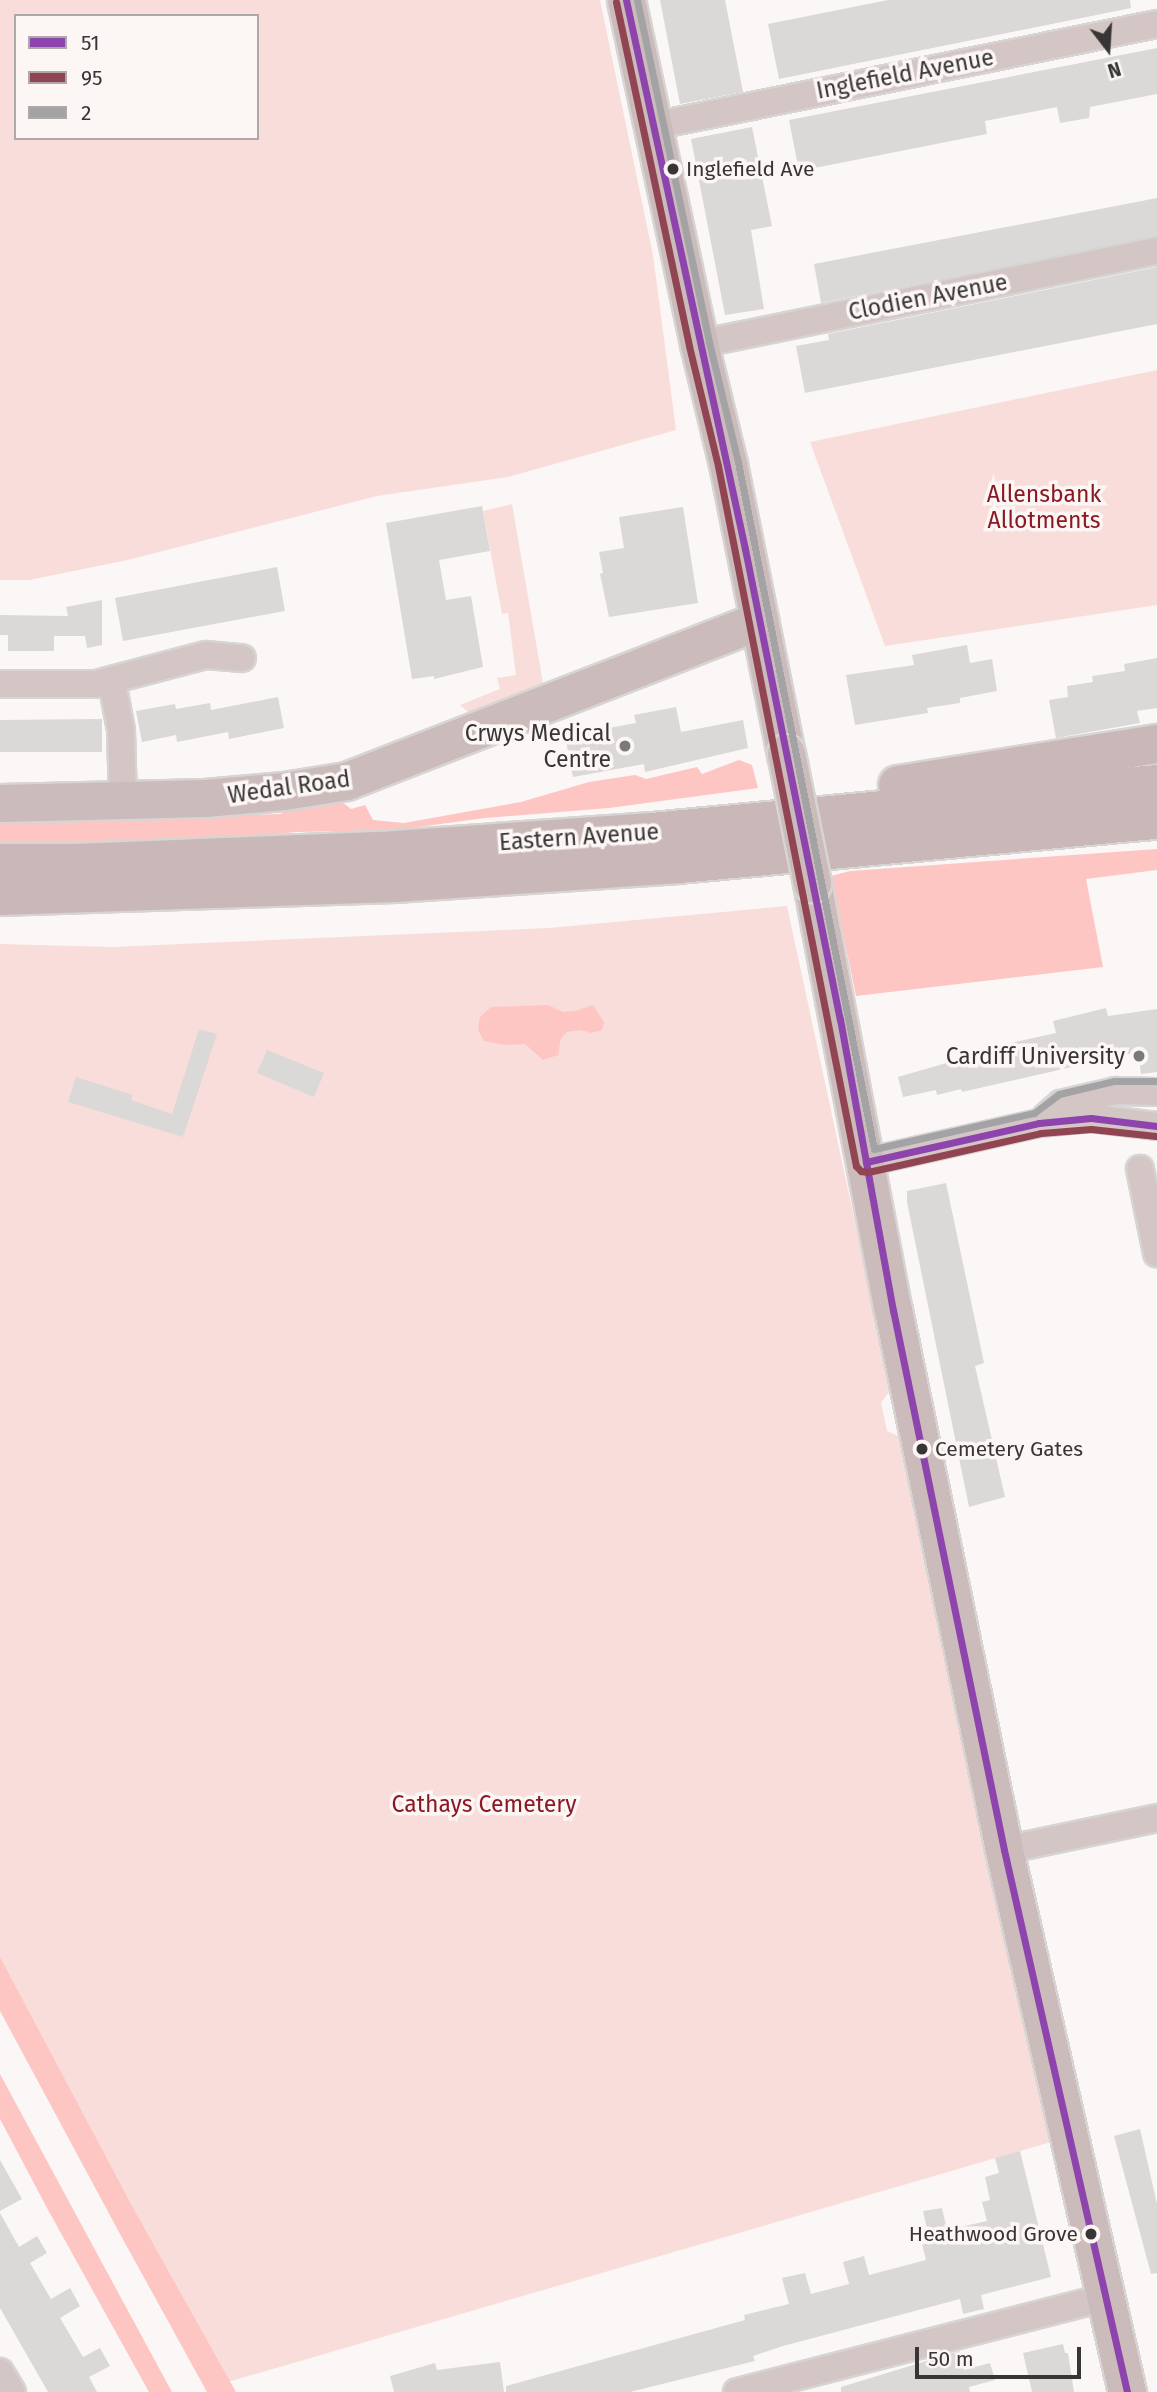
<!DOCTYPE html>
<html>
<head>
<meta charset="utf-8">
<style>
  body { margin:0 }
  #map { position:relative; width:1157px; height:2392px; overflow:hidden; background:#fbf7f6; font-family:"Fira Sans",sans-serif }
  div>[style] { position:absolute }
  .green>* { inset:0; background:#f9ddda }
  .forest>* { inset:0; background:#fdc6c3 }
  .building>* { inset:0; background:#dbd8d8 }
  .roads { filter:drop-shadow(2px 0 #d7d5d4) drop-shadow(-2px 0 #d7d5d4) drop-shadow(0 2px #d7d5d4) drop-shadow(0 -2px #d7d5d4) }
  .street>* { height:26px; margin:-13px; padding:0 13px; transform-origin:13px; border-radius:13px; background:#d3c6c5 }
  .secondary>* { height:37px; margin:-18.5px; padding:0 18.5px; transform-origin:18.5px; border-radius:18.5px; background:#cbbbba }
  .highway>* { height:38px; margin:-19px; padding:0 19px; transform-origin:19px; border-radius:19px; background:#c9b8b7 }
  .bridges { filter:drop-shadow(2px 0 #d7d5d4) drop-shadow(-2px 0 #d7d5d4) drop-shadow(0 2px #d7d5d4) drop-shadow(0 -2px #d7d5d4) }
  .secondary-bridge>* { height:37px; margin:-18.5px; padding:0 18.5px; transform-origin:18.5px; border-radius:18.5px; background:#cbbbba }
  .bus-1>* { height:7px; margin:-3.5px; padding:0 3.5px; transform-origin:3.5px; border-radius:3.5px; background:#8e44ad }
  .bus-2>* { height:7px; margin:-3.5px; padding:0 3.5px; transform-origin:3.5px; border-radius:3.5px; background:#914451 }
  .bus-3>* { height:7px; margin:-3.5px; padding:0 3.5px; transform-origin:3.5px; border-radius:3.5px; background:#a3a3a5 }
  .dots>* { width:19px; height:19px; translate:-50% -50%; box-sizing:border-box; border:4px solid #fcf6f5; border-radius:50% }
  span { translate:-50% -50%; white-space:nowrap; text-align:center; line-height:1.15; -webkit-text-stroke:7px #fcf6f5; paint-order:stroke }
  .bus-label { font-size:21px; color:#373535 }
  .left { translate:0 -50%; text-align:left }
  .right { translate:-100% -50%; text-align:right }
  .street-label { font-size:23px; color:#373535 }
  .park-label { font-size:23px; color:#8a1923 }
  .poi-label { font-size:23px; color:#373535 }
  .legend { position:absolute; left:14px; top:14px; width:245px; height:126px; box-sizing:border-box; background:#fcf6f5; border:2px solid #ada9a8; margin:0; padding:9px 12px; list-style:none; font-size:21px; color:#373535 }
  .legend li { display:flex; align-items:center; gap:14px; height:35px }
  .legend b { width:35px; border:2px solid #ada9a8 }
  .north { position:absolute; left:1073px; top:14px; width:70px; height:70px; -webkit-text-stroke:5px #fcf6f5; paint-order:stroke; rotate:163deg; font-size:19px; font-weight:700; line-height:28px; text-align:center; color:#373535 }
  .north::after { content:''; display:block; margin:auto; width:24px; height:32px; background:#373535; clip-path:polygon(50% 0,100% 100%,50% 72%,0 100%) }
  .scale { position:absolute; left:915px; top:2347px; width:166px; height:32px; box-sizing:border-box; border:4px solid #373535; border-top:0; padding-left:9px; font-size:21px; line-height:24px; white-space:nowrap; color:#373535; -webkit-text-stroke:5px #fcf6f5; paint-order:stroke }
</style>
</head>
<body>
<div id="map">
  <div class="green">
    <i style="clip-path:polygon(evenodd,0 0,600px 0,653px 255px,676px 430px,508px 477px,377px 496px,128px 560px,29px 580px,0 580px,0 0,16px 16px,257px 16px,257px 138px,16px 138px,16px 16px)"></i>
    <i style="clip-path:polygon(1157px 370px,1157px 605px,885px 646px,810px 442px)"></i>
    <i style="clip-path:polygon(512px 504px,543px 683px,469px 713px,460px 705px,500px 689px,497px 678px,516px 675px,508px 613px,502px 614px,483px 511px)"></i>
    <i style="clip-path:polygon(787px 906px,891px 1389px,881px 1403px,887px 1431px,901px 1437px,1051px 2142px,221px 2384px,0 1975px,0 944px,113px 947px,549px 928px)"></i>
  </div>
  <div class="forest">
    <i style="clip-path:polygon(739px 760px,752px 765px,758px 788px,609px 808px,485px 818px,396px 830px,297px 832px,213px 840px,0 843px,0 823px,281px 814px,287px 808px,333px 795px,351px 809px,365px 805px,373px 820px,404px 823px,521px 802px,589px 782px,635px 775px,646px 779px,697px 767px,702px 774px)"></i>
    <i style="clip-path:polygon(1157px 849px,1157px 870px,1086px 879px,1103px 967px,856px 996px,831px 876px,850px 871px)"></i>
    <i style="clip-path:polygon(548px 1005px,563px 1012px,575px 1011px,593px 1005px,604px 1022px,602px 1030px,591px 1033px,581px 1030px,567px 1032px,561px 1038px,558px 1055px,543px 1060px,525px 1044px,505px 1045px,484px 1041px,478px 1030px,480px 1017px,491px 1007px)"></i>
    <i style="clip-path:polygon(0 1957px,132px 2206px,236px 2392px,207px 2392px,120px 2234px,0 2011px)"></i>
    <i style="clip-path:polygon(0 2074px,107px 2272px,172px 2392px,149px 2392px,47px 2208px,0 2119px)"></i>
  </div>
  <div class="building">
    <i style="clip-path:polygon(660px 0,725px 0,743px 92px,680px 104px)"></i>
    <i style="clip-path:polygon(888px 0,1130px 0,1131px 8px,779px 79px,768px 24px)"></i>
    <i style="clip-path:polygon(1157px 48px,1157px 94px,1090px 107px,1089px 118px,1060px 123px,1057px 107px,985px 121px,987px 134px,799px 171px,789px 120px)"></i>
    <i style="clip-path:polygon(752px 127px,772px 226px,751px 230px,764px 309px,725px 315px,691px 139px)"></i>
    <i style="clip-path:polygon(1157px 198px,1157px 236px,821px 303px,814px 264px)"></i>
    <i style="clip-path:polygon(1157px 267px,1157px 324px,805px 393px,796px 346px,829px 340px,828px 334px)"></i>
    <i style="clip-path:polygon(482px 506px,490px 551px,439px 560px,446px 600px,471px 596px,483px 667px,434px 679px,434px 676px,412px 679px,386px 523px)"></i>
    <i style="clip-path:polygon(683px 507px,698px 603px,609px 617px,600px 574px,603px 573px,599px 552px,624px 548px,619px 517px)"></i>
    <i style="clip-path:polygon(277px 567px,285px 611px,123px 641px,115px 598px)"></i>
    <i style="clip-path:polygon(102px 600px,102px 645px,87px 648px,85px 636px,54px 636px,54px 651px,8px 651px,8px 635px,0 635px,0 615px,68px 616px,66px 607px)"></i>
    <i style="clip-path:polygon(967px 645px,970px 663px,992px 659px,997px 691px,960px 698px,960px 703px,927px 708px,928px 713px,855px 725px,846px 675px,914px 665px,912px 655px)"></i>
    <i style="clip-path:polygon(1157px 658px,1157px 708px,1137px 711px,1140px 723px,1056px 738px,1049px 700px,1068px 697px,1067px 686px,1093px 682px,1092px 676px,1125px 671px,1124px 664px)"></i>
    <i style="clip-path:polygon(278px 697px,284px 728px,229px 739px,228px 732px,177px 742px,176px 735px,142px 742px,136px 711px,175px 704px,176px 709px,210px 703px,211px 710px)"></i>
    <i style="clip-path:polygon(676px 707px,681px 732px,743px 720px,748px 748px,645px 772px,644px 764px,573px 777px,565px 736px,636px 723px,634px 715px)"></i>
    <i style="clip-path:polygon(102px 719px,102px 752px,0 752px,0 720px)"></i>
    <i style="clip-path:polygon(1106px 1008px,1108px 1016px,1157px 1009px,1157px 1072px,1141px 1074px,1138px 1052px,962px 1092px,961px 1089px,937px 1095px,936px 1090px,903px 1097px,898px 1077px,974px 1055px,973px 1051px,1056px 1033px,1053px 1021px)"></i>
    <i style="clip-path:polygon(199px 1029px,217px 1034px,183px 1137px,68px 1102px,76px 1077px,133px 1095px,131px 1100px,172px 1114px)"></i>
    <i style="clip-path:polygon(267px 1050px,324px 1073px,314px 1097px,257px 1073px)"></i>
    <i style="clip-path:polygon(946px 1183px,984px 1363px,975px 1366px,1005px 1497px,969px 1507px,907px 1202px,907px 1191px)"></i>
    <i style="clip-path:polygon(1140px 2129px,1157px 2204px,1157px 2273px,1151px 2274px,1114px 2136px)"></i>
    <i style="clip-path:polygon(1020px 2151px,1051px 2277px,981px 2295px,984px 2309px,963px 2314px,960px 2299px,783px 2346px,753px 2356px,755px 2361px,630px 2392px,506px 2392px,506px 2386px,745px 2320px,744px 2315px,789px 2304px,782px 2278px,805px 2273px,811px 2294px,849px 2284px,843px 2262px,864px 2256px,869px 2275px,926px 2260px,922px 2244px,930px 2242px,923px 2211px,942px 2208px,947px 2230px,987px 2221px,982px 2202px,990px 2200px,985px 2177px,999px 2173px,995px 2158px)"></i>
    <i style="clip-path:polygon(0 2160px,22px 2199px,0 2211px)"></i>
    <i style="clip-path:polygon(0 2213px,19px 2247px,37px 2236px,47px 2253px,30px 2263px,51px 2299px,70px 2288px,80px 2306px,60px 2318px,83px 2357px,100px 2348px,110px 2366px,89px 2377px,97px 2392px,48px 2392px,0 2308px)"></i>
    <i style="clip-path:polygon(1063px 2344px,1065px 2353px,1068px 2353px,1074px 2392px,1032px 2392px,1023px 2353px)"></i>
    <i style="clip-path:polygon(959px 2351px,964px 2370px,990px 2363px,995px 2380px,969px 2387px,970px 2392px,841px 2392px,841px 2387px)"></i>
    <i style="clip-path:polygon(500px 2362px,504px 2392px,394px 2392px,390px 2376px,435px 2363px,437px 2370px)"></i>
  </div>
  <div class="roads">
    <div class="street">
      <i style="left:653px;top:126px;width:514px;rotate:-11.44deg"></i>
      <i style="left:699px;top:344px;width:467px;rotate:-11.5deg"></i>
      <i style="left:112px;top:682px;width:49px;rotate:79.4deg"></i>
      <i style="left:121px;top:730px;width:71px;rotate:88.4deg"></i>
      <i style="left:0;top:684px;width:96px"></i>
      <i style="left:96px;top:684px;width:114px;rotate:-14.8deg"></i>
      <i style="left:206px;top:655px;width:36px;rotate:5deg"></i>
      <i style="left:1046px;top:1117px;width:20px;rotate:-41deg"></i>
      <i style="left:1061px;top:1104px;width:57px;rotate:-13.3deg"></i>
      <i style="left:1116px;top:1091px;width:41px;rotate:1.4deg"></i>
      <i style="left:866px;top:1162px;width:177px;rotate:-12.7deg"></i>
      <i style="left:1039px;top:1123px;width:52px;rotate:-5.5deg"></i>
      <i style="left:1091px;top:1118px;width:66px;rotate:6.9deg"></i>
      <i style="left:1140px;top:1169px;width:86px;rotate:78.6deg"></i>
      <i style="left:1004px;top:1850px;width:156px;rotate:-11.8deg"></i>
      <i style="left:0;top:2372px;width:23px;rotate:59deg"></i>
      <i style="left:737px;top:2392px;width:382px;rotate:-14.4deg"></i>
    </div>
    <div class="secondary">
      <i style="left:626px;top:0;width:352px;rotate:78deg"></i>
      <i style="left:699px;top:344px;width:123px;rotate:76.4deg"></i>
      <i style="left:728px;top:464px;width:295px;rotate:78.7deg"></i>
      <i style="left:0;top:803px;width:205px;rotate:-1.4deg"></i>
      <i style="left:205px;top:798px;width:79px;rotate:-5.1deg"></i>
      <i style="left:284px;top:791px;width:63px;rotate:-9.2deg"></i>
      <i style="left:346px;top:781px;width:443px;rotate:-21.2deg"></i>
      <i style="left:812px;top:883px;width:435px;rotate:79.3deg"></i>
      <i style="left:893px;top:1310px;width:551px;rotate:78.38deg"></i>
      <i style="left:1004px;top:1850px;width:556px;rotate:77.21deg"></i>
    </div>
    <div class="highway">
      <i style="left:898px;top:785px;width:262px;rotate:-9deg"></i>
      <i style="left:0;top:863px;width:76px"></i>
      <i style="left:76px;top:863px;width:319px;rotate:-2.3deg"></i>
      <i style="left:395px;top:850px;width:258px;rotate:-4deg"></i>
      <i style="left:652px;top:832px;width:507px;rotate:-5.43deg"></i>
      <i style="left:0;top:896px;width:395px;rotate:-1.9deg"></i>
      <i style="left:395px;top:883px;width:285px;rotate:-3.8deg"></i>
      <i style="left:679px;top:864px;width:480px;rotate:-5.3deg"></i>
    </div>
  </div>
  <div class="bridges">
    <div class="secondary-bridge">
      <i style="left:786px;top:753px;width:133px;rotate:78.7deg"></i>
    </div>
  </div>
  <div class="bus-1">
    <i style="left:626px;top:0;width:562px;rotate:77.77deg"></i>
    <i style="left:745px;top:549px;width:480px;rotate:78.6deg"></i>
    <i style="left:840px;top:1019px;width:296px;rotate:79.7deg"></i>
    <i style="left:893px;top:1310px;width:551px;rotate:78.38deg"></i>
    <i style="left:1004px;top:1850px;width:556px;rotate:77.21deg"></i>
    <i style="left:866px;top:1162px;width:177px;rotate:-12.7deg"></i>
    <i style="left:1039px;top:1123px;width:52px;rotate:-5.5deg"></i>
    <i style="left:1091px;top:1118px;width:66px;rotate:6.9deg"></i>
  </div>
  <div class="bus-2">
    <i style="left:616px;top:2px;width:352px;rotate:78deg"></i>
    <i style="left:689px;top:346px;width:123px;rotate:76.4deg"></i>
    <i style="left:718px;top:466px;width:713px;rotate:78.85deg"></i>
    <i style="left:856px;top:1166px;width:7px;rotate:45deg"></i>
    <i style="left:861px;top:1171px;width:7px;rotate:8deg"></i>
    <i style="left:868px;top:1172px;width:177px;rotate:-12.7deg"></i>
    <i style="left:1041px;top:1133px;width:50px;rotate:-4.6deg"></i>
    <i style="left:1091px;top:1129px;width:65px;rotate:6.1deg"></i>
  </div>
  <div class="bus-3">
    <i style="left:637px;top:0;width:349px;rotate:78.1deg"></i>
    <i style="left:709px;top:342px;width:123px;rotate:76.4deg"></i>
    <i style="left:738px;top:462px;width:700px;rotate:78.8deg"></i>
    <i style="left:874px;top:1149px;width:164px;rotate:-12.7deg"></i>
    <i style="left:1034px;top:1113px;width:31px;rotate:-37deg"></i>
    <i style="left:1059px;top:1094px;width:57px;rotate:-13.3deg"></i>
    <i style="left:1114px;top:1081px;width:43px"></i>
  </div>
  <div class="dots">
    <i style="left:673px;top:169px;background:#373535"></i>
    <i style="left:625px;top:746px;background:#7c7979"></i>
    <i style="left:1139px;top:1056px;background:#7c7979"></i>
    <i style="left:922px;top:1449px;background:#373535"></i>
    <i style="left:1091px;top:2234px;background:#373535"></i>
  </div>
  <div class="bus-label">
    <span class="left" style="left:686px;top:169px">Inglefield Ave</span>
    <span class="left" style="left:935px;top:1449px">Cemetery Gates</span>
    <span class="right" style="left:1078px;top:2234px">Heathwood Grove</span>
  </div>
  <div class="street-label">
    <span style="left:905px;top:74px;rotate:-11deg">Inglefield Avenue</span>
    <span style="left:928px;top:297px;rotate:-11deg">Clodien Avenue</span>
    <span style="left:289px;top:787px;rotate:-8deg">Wedal Road</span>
    <span style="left:579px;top:837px;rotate:-4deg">Eastern Avenue</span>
  </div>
  <div class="park-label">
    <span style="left:1044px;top:507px">Allensbank<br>Allotments</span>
    <span style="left:484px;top:1804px">Cathays Cemetery</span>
  </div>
  <div class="poi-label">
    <span class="right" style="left:611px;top:746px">Crwys Medical<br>Centre</span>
    <span class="right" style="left:1125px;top:1056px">Cardiff University</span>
  </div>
  <ul class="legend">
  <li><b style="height:9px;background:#8e44ad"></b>51</li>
  <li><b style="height:9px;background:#914451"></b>95</li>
  <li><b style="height:9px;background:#a3a3a5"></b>2</li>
  </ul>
  <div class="north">N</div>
  <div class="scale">50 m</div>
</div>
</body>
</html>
